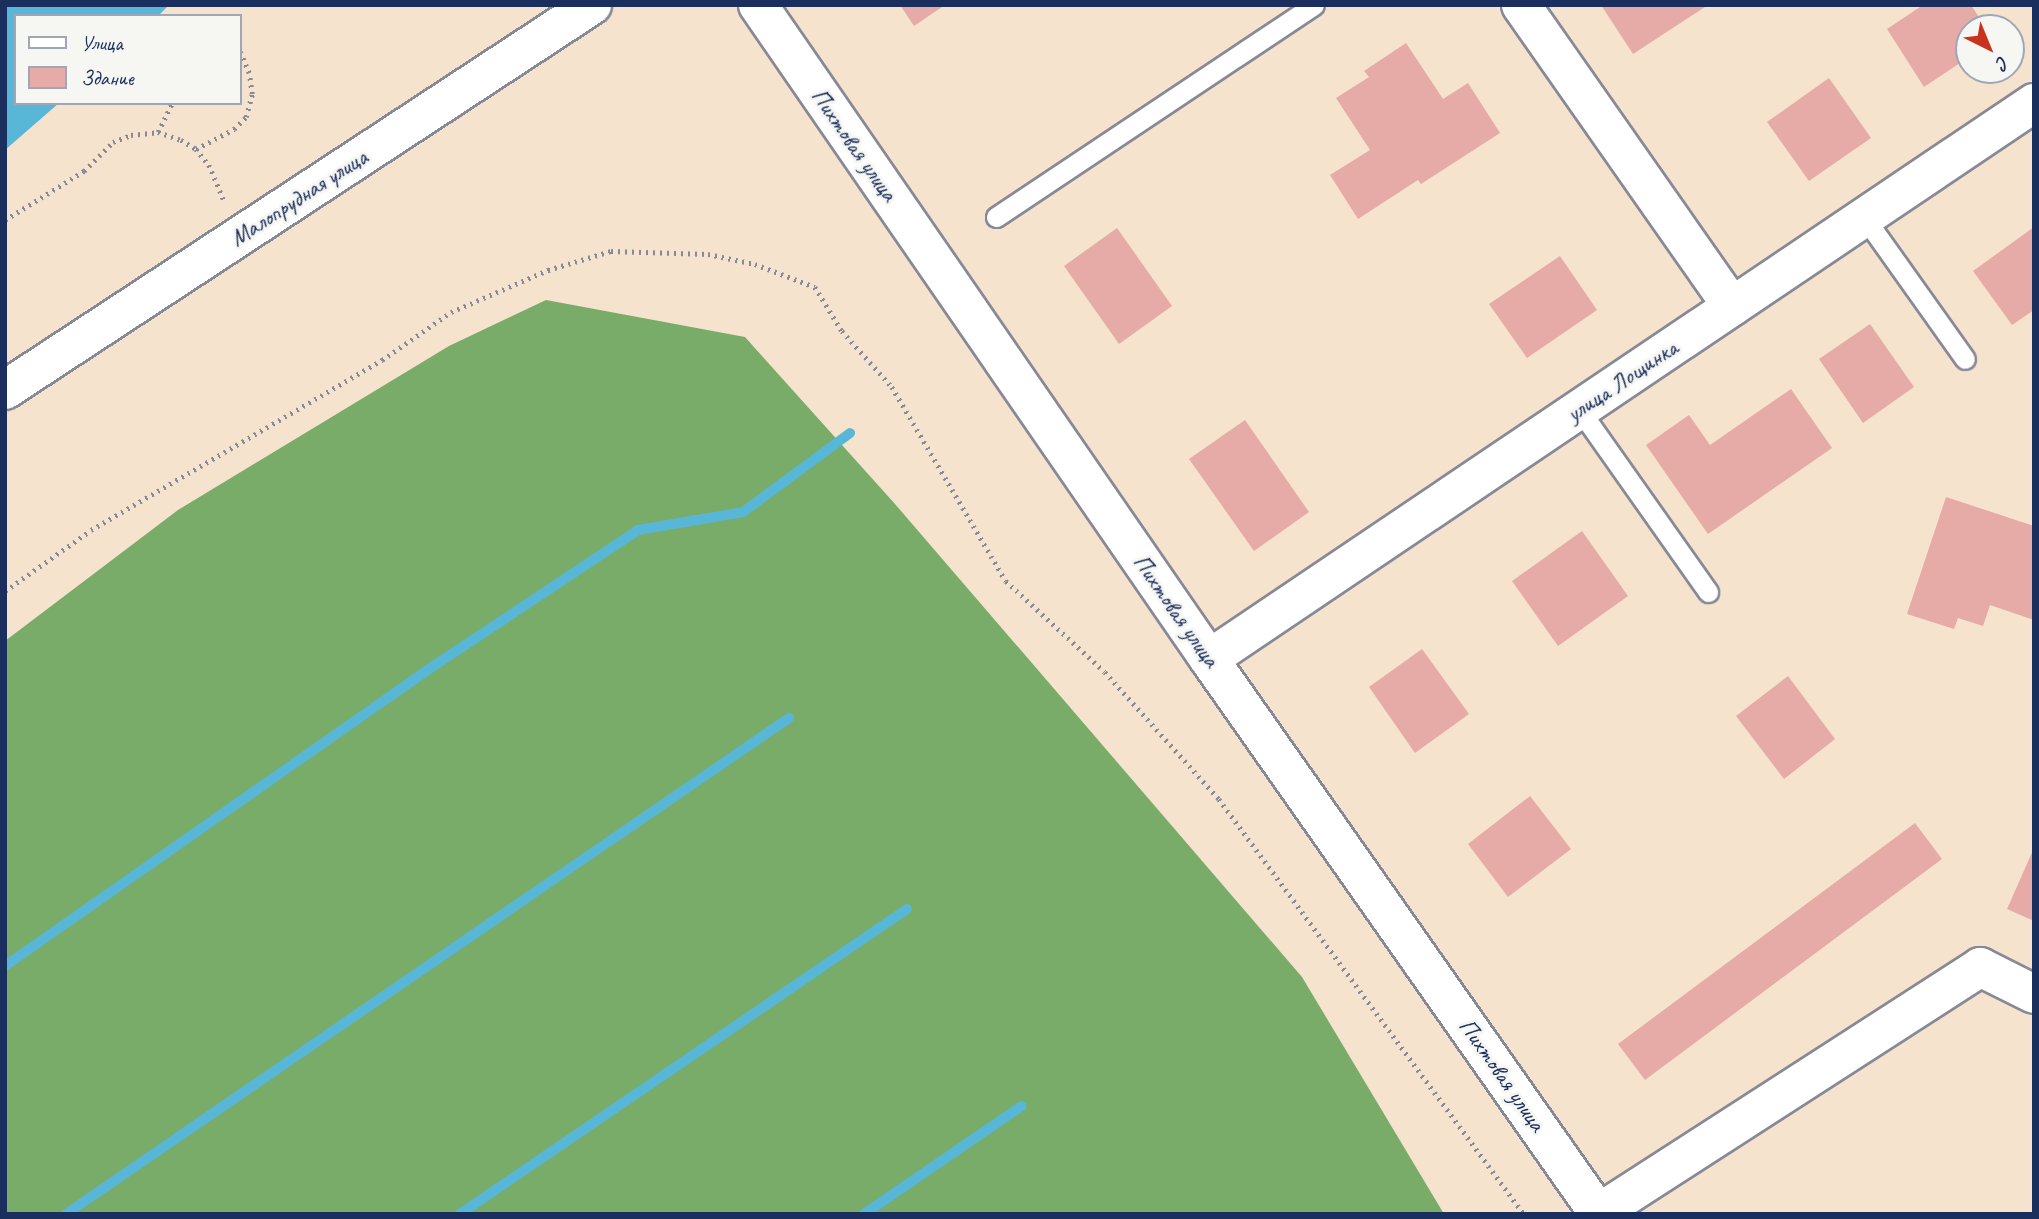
<!DOCTYPE html>
<html>
<head>
<meta charset="utf-8">
<style>
  body { margin:0 }
  #map { position:relative; width:2039px; height:1219px; overflow:hidden; background:#f5e3cd; font-family:Caveat,sans-serif }
  div>[style] { position:absolute }
  .forest>* { inset:0; background:#78ac68 }
  .water>* { inset:0; background:#58b7d7 }
  .stream>* { height:10px; margin:-5px; padding:0 5px; transform-origin:5px; border-radius:5px; background:#58b7d7 }
  .building>* { inset:0; background:#e6aba7 }
  .path>* { height:4.5px; margin-top:-2.25px; transform-origin:0; background:repeating-linear-gradient(90deg,#888996 0 2px,transparent 0 7px) }
  .roads { filter:drop-shadow(2px 0 #888996) drop-shadow(-2px 0 #888996) drop-shadow(0 2px #888996) drop-shadow(0 -2px #888996) }
  .service>* { height:19px; margin:-9.5px; padding:0 9.5px; transform-origin:9.5px; border-radius:9.5px; background:#fff }
  .minor>* { height:38px; margin:-19px; padding:0 19px; transform-origin:19px; border-radius:19px; background:#fff }
  span { translate:-50% -50%; white-space:nowrap; text-align:center; line-height:1.15; -webkit-text-stroke:6px #f6f6f2; paint-order:stroke }
  .street-label { font-size:24px; color:#1b2f5e }
  .frame { position:absolute; inset:0; border:7px solid #1b2f5e; pointer-events:none }
  .legend { position:absolute; left:14px; top:14px; width:228px; height:91px; box-sizing:border-box; background:#f6f6f2; border:2px solid #9ea6b7; margin:0; padding:9px 12px; list-style:none; font-size:21px; color:#1b2f5e }
  .legend li { display:flex; align-items:center; gap:14px; height:35px }
  .legend b { width:35px; border:2px solid #9ea6b7 }
  .north { position:absolute; left:1955px; top:14px; width:70px; height:70px; box-sizing:border-box; background:#f6f6f2; border:2px solid #9ea6b7; border-radius:50%; rotate:137deg; font-size:19px; font-weight:700; line-height:28px; text-align:center; color:#1b2f5e }
  .north::after { content:''; display:block; margin:auto; width:24px; height:32px; background:#c8321e; clip-path:polygon(50% 0,100% 100%,50% 72%,0 100%) }
</style>
</head>
<body>
<div id="map">
  <div class="forest">
    <i style="clip-path:polygon(546px 300px,745px 337px,895px 504px,1302px 977px,1444px 1214px,5px 1214px,5px 641px,178px 510px,449px 346px)"></i>
  </div>
  <div class="water">
    <i style="clip-path:polygon(5px 5px,169px 5px,158px 16px,16px 16px,16px 103px,59px 103px,5px 150px)"></i>
  </div>
  <div class="stream">
    <i style="left:5px;top:966px;width:518px;rotate:-35.01deg"></i>
    <i style="left:429px;top:669px;width:251px;rotate:-33.6deg"></i>
    <i style="left:638px;top:530px;width:107px;rotate:-9.7deg"></i>
    <i style="left:743px;top:512px;width:133px;rotate:-36.4deg"></i>
    <i style="left:66px;top:1214px;width:877px;rotate:-34.45deg"></i>
    <i style="left:460px;top:1214px;width:541px;rotate:-34.31deg"></i>
    <i style="left:864px;top:1214px;width:191px;rotate:-34.4deg"></i>
  </div>
  <div class="building">
    <i style="clip-path:polygon(900px 5px,945px 5px,914px 26px)"></i>
    <i style="clip-path:polygon(1601px 5px,1708px 5px,1633px 54px)"></i>
    <i style="clip-path:polygon(1923px 5px,1971px 5px,1986px 28px,1969px 28px,1969px 57px,1924px 87px,1887px 29px)"></i>
    <i style="clip-path:polygon(1406px 43px,1443px 99px,1468px 83px,1500px 133px,1421px 184px,1418px 180px,1358px 219px,1330px 175px,1370px 150px,1336px 98px,1369px 77px,1364px 71px)"></i>
    <i style="clip-path:polygon(1829px 78px,1871px 138px,1809px 181px,1767px 122px)"></i>
    <i style="clip-path:polygon(2034px 227px,2034px 310px,2012px 325px,1973px 271px)"></i>
    <i style="clip-path:polygon(1117px 228px,1172px 306px,1119px 344px,1064px 266px)"></i>
    <i style="clip-path:polygon(1560px 256px,1597px 310px,1527px 358px,1489px 304px)"></i>
    <i style="clip-path:polygon(1870px 324px,1914px 387px,1863px 423px,1819px 359px)"></i>
    <i style="clip-path:polygon(1791px 389px,1832px 448px,1708px 534px,1646px 445px,1689px 415px,1710px 445px)"></i>
    <i style="clip-path:polygon(1245px 420px,1309px 512px,1254px 551px,1189px 459px)"></i>
    <i style="clip-path:polygon(1946px 497px,2034px 526px,2034px 620px,1990px 605px,1983px 626px,1958px 618px,1954px 629px,1907px 614px)"></i>
    <i style="clip-path:polygon(1582px 531px,1628px 596px,1558px 646px,1512px 581px)"></i>
    <i style="clip-path:polygon(1422px 649px,1469px 714px,1415px 753px,1369px 687px)"></i>
    <i style="clip-path:polygon(1788px 676px,1835px 739px,1784px 779px,1736px 716px)"></i>
    <i style="clip-path:polygon(1530px 796px,1571px 849px,1508px 897px,1468px 844px)"></i>
    <i style="clip-path:polygon(1915px 823px,1942px 859px,1645px 1080px,1618px 1044px)"></i>
    <i style="clip-path:polygon(2034px 848px,2034px 921px,2007px 909px)"></i>
  </div>
  <div class="path">
    <i style="left:158px;top:132px;width:32px;rotate:-64deg"></i>
    <i style="left:196px;top:149px;width:43px;rotate:-27.8deg"></i>
    <i style="left:234px;top:129px;width:17px;rotate:-45deg"></i>
    <i style="left:246px;top:117px;width:24px;rotate:-75deg"></i>
    <i style="left:252px;top:94px;width:21px;rotate:-98deg"></i>
    <i style="left:249px;top:73px;width:23px;rotate:-113deg"></i>
    <i style="left:5px;top:220px;width:93px;rotate:-31.8deg"></i>
    <i style="left:84px;top:171px;width:41px;rotate:-45deg"></i>
    <i style="left:113px;top:142px;width:19px;rotate:-21deg"></i>
    <i style="left:131px;top:135px;width:27px;rotate:-6deg"></i>
    <i style="left:158px;top:132px;width:24px;rotate:19deg"></i>
    <i style="left:181px;top:140px;width:17px;rotate:31deg"></i>
    <i style="left:196px;top:149px;width:21px;rotate:51deg"></i>
    <i style="left:209px;top:165px;width:39px;rotate:67deg"></i>
    <i style="left:5px;top:591px;width:105px;rotate:-35.3deg"></i>
    <i style="left:91px;top:530px;width:337px;rotate:-30.3deg"></i>
    <i style="left:382px;top:360px;width:84px;rotate:-34.8deg"></i>
    <i style="left:451px;top:312px;width:106px;rotate:-23.4deg"></i>
    <i style="left:548px;top:270px;width:66px;rotate:-16.8deg"></i>
    <i style="left:611px;top:251px;width:97px;rotate:1.8deg"></i>
    <i style="left:708px;top:254px;width:48px;rotate:12deg"></i>
    <i style="left:755px;top:264px;width:64px;rotate:21deg"></i>
    <i style="left:815px;top:287px;width:52px;rotate:58.5deg"></i>
    <i style="left:842px;top:331px;width:75px;rotate:48.2deg"></i>
    <i style="left:892px;top:387px;width:225px;rotate:59.6deg"></i>
    <i style="left:1006px;top:581px;width:134px;rotate:42.6deg"></i>
    <i style="left:1105px;top:672px;width:171px;rotate:48.1deg"></i>
    <i style="left:1219px;top:799px;width:515px;rotate:53.69deg"></i>
  </div>
  <div class="roads">
    <div class="service">
      <i style="left:996px;top:217px;width:382px;rotate:-33.7deg"></i>
      <i style="left:1864px;top:217px;width:174px;rotate:54.6deg"></i>
      <i style="left:1579px;top:409px;width:224px;rotate:54.8deg"></i>
    </div>
    <div class="minor">
      <i style="left:758px;top:5px;width:794px;rotate:55.41deg"></i>
      <i style="left:1209px;top:659px;width:678px;rotate:54.9deg"></i>
      <i style="left:1521px;top:5px;width:368px;rotate:55deg"></i>
      <i style="left:5px;top:390px;width:702px;rotate:-33.26deg"></i>
      <i style="left:1209px;top:659px;width:995px;rotate:-33.98deg"></i>
      <i style="left:1599px;top:1213px;width:454px;rotate:-32.8deg"></i>
      <i style="left:1980px;top:967px;width:60px;rotate:26.6deg"></i>
    </div>
  </div>
  <div class="street-label">
    <span style="left:854px;top:145px;rotate:55deg">Пихтовая улица</span>
    <span style="left:299px;top:198px;rotate:-33deg">Малопрудная улица</span>
    <span style="left:1622px;top:381px;rotate:-34deg">улица Лощинка</span>
    <span style="left:1176px;top:611px;rotate:55deg">Пихтовая улица</span>
    <span style="left:1502px;top:1075px;rotate:55deg">Пихтовая улица</span>
  </div>
  <div class="frame"></div>
  <ul class="legend">
  <li><b style="height:9px;background:#fff"></b>Улица</li>
  <li><b style="height:19px;background:#e6aba7"></b>Здание</li>
  </ul>
  <div class="north">С</div>
</div>
</body>
</html>
